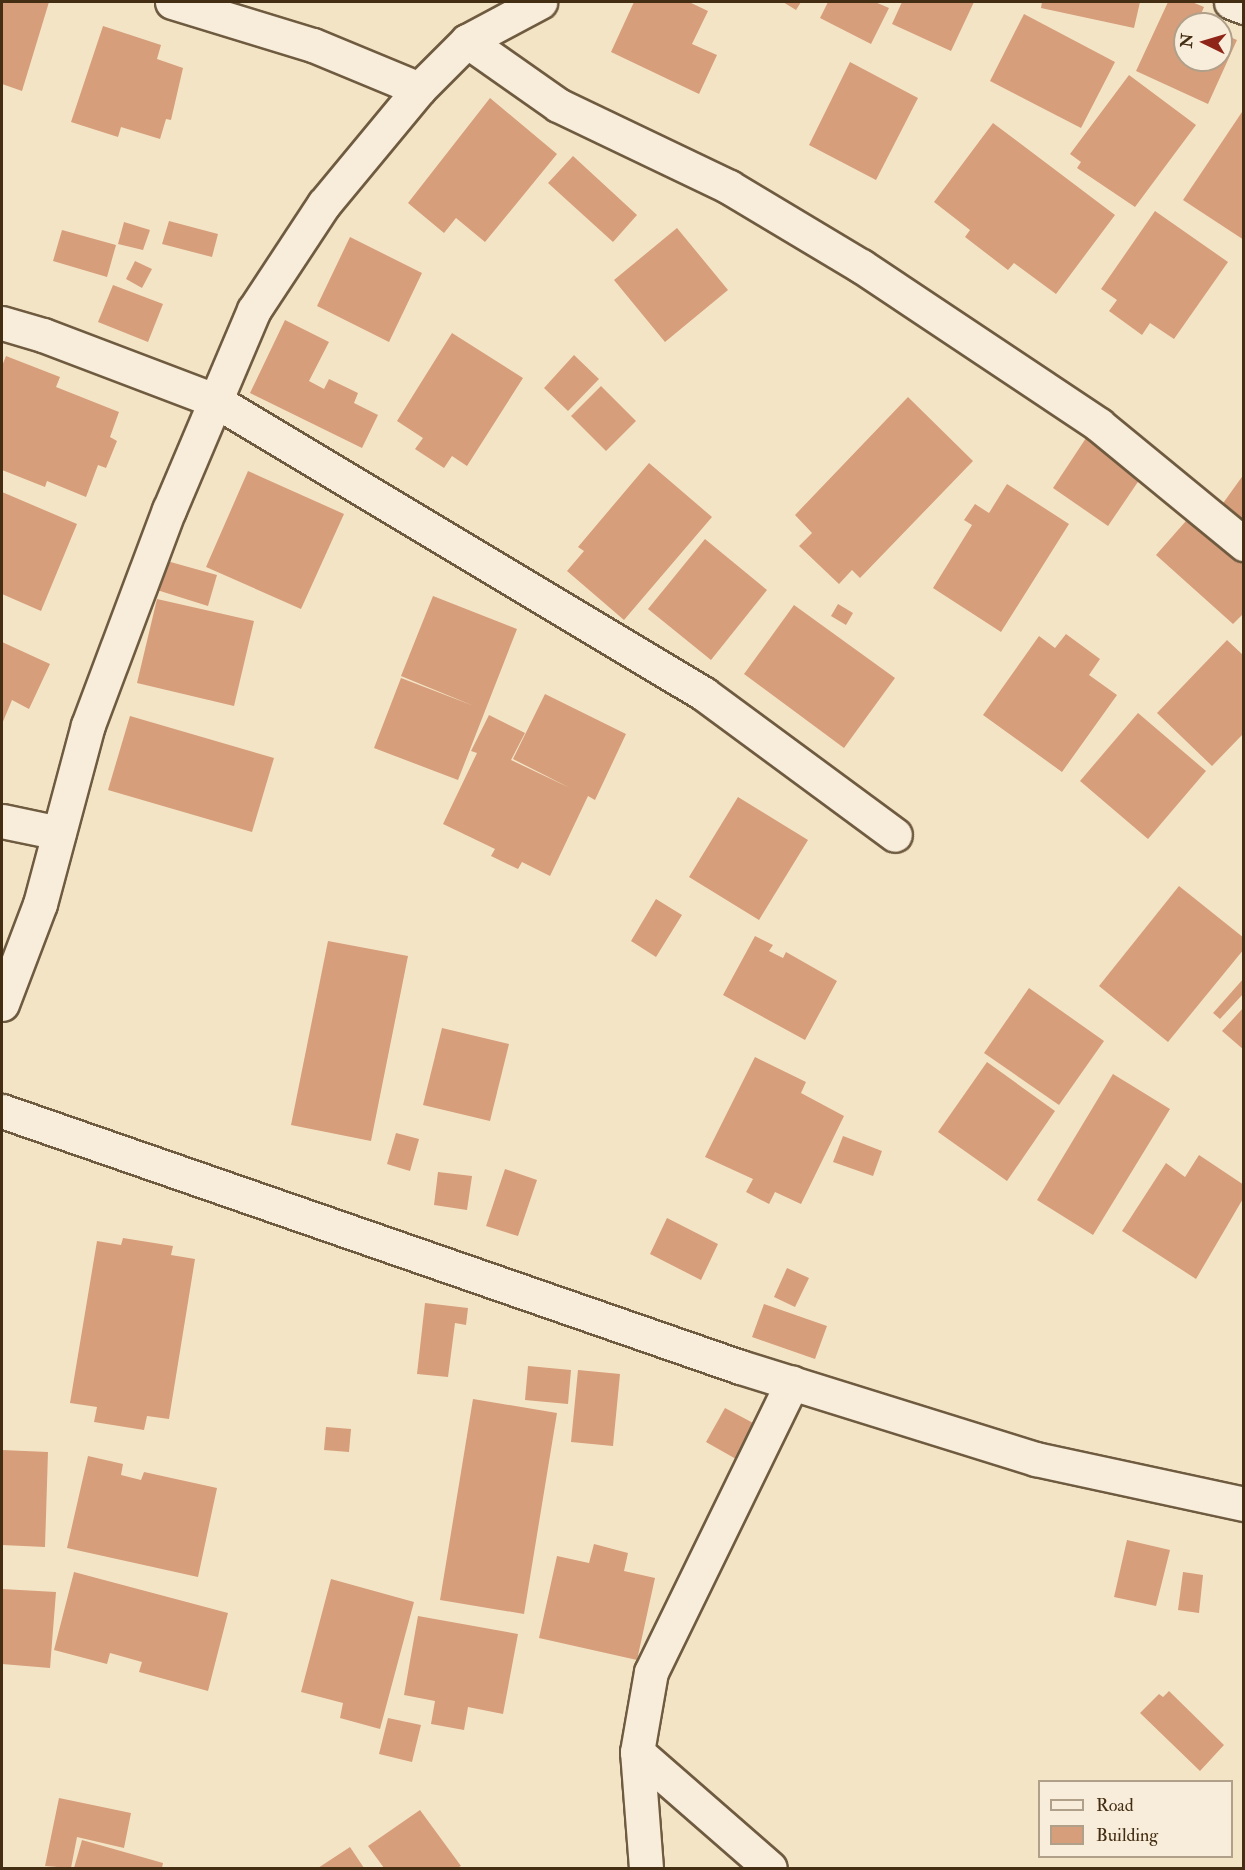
<!DOCTYPE html>
<html>
<head>
<meta charset="utf-8">
<style>
  body { margin:0 }
  #map { position:relative; width:1245px; height:1870px; overflow:hidden; background:#f4e4c6; font-family:"IM FELL Double Pica",serif }
  div>[style] { position:absolute }
  .building>* { inset:0; background:#d69e7b }
  .roads { filter:drop-shadow(2px 0 #6f5b40) drop-shadow(-2px 0 #6f5b40) drop-shadow(0 2px #6f5b40) drop-shadow(0 -2px #6f5b40) }
  .street>* { height:33px; margin:-16.5px; padding:0 16.5px; transform-origin:16.5px; border-radius:16.5px; background:#f8edda }
  .secondary>* { height:33px; margin:-16.5px; padding:0 16.5px; transform-origin:16.5px; border-radius:16.5px; background:#f8edda }
  span { translate:-50% -50%; white-space:nowrap; text-align:center; line-height:1.15; -webkit-text-stroke:6px #f8edda; paint-order:stroke }
  .frame { position:absolute; inset:0; border:3px solid #432d13; pointer-events:none }
  .legend { position:absolute; left:1038px; top:1780px; width:195px; height:78px; box-sizing:border-box; background:#f8edda; border:2px solid #b0a08a; margin:0; padding:8px 10px; list-style:none; font-size:18px; color:#432d13 }
  .legend li { display:flex; align-items:center; gap:12px; height:30px }
  .legend b { width:30px; border:2px solid #b0a08a }
  .north { position:absolute; left:1173px; top:12px; width:60px; height:60px; box-sizing:border-box; background:#f8edda; border:2px solid #b0a08a; border-radius:50%; rotate:275deg; font-size:16px; font-weight:700; line-height:24px; text-align:center; color:#432d13 }
  .north::after { content:''; display:block; margin:auto; width:21px; height:27px; background:#8f2418; clip-path:polygon(50% 0,100% 100%,50% 72%,0 100%) }
</style>
</head>
<body>
<div id="map">
  <div class="building">
    <i style="clip-path:polygon(2px 2px,49px 2px,22px 91px,2px 84px)"></i>
    <i style="clip-path:polygon(634px 2px,689px 2px,708px 11px,692px 44px,717px 55px,699px 94px,611px 52px)"></i>
    <i style="clip-path:polygon(783px 2px,801px 2px,796px 10px)"></i>
    <i style="clip-path:polygon(828px 2px,875px 2px,889px 8px,871px 44px,820px 18px)"></i>
    <i style="clip-path:polygon(902px 2px,974px 2px,951px 51px,892px 24px)"></i>
    <i style="clip-path:polygon(1042px 2px,1140px 2px,1134px 28px,1041px 8px)"></i>
    <i style="clip-path:polygon(1168px 2px,1192px 2px,1204px 7px,1198px 21px,1203px 24px,1185px 24px,1185px 60px,1221px 60px,1221px 33px,1237px 40px,1208px 104px,1136px 71px)"></i>
    <i style="clip-path:polygon(1024px 14px,1115px 62px,1081px 128px,990px 81px)"></i>
    <i style="clip-path:polygon(103px 26px,161px 45px,157px 59px,183px 68px,171px 120px,166px 119px,160px 139px,121px 127px,118px 137px,71px 122px)"></i>
    <i style="clip-path:polygon(850px 62px,918px 98px,876px 180px,809px 145px)"></i>
    <i style="clip-path:polygon(1129px 75px,1196px 125px,1135px 207px,1077px 168px,1081px 162px,1070px 154px)"></i>
    <i style="clip-path:polygon(490px 98px,557px 154px,485px 242px,456px 218px,444px 233px,408px 203px)"></i>
    <i style="clip-path:polygon(1244px 109px,1244px 240px,1183px 200px)"></i>
    <i style="clip-path:polygon(993px 123px,1115px 215px,1056px 294px,1014px 263px,1008px 270px,965px 237px,970px 230px,934px 202px)"></i>
    <i style="clip-path:polygon(573px 156px,637px 215px,613px 242px,548px 183px)"></i>
    <i style="clip-path:polygon(1155px 211px,1228px 262px,1174px 339px,1150px 323px,1142px 335px,1109px 311px,1117px 300px,1101px 289px)"></i>
    <i style="clip-path:polygon(169px 221px,218px 234px,212px 257px,162px 244px)"></i>
    <i style="clip-path:polygon(124px 222px,150px 230px,143px 250px,118px 244px)"></i>
    <i style="clip-path:polygon(677px 228px,728px 290px,665px 342px,614px 280px)"></i>
    <i style="clip-path:polygon(62px 230px,116px 245px,107px 277px,53px 261px)"></i>
    <i style="clip-path:polygon(350px 237px,422px 273px,389px 342px,317px 306px)"></i>
    <i style="clip-path:polygon(135px 261px,152px 269px,142px 288px,126px 279px)"></i>
    <i style="clip-path:polygon(113px 285px,163px 304px,148px 342px,98px 322px)"></i>
    <i style="clip-path:polygon(285px 320px,329px 342px,309px 381px,324px 389px,329px 379px,358px 393px,354px 403px,378px 415px,362px 448px,250px 393px)"></i>
    <i style="clip-path:polygon(452px 333px,523px 378px,467px 466px,452px 456px,444px 468px,415px 449px,423px 438px,397px 421px)"></i>
    <i style="clip-path:polygon(574px 355px,599px 379px,568px 411px,544px 388px)"></i>
    <i style="clip-path:polygon(6px 356px,60px 377px,56px 387px,119px 412px,110px 437px,117px 441px,106px 468px,98px 465px,86px 497px,47px 481px,45px 487px,2px 470px,2px 366px)"></i>
    <i style="clip-path:polygon(601px 386px,636px 421px,606px 451px,571px 416px)"></i>
    <i style="clip-path:polygon(908px 397px,973px 461px,860px 578px,852px 570px,839px 584px,799px 546px,812px 533px,795px 515px)"></i>
    <i style="clip-path:polygon(1090px 432px,1146px 470px,1108px 526px,1053px 488px)"></i>
    <i style="clip-path:polygon(649px 463px,712px 517px,624px 620px,567px 571px,584px 551px,578px 547px)"></i>
    <i style="clip-path:polygon(248px 471px,344px 514px,301px 609px,206px 567px)"></i>
    <i style="clip-path:polygon(1244px 474px,1244px 522px,1221px 506px)"></i>
    <i style="clip-path:polygon(1007px 484px,1069px 524px,1001px 632px,933px 588px,972px 525px,964px 520px,975px 504px,989px 513px)"></i>
    <i style="clip-path:polygon(2px 492px,77px 524px,41px 611px,2px 594px)"></i>
    <i style="clip-path:polygon(1193px 513px,1244px 559px,1244px 613px,1233px 624px,1156px 555px)"></i>
    <i style="clip-path:polygon(705px 539px,767px 590px,711px 660px,648px 609px)"></i>
    <i style="clip-path:polygon(167px 561px,217px 575px,208px 606px,157px 590px)"></i>
    <i style="clip-path:polygon(433px 596px,517px 629px,458px 780px,374px 748px,401px 678px,474px 706px,401px 676px)"></i>
    <i style="clip-path:polygon(157px 599px,254px 621px,234px 706px,137px 683px)"></i>
    <i style="clip-path:polygon(838px 604px,853px 613px,846px 625px,831px 616px)"></i>
    <i style="clip-path:polygon(794px 605px,895px 678px,844px 748px,744px 674px)"></i>
    <i style="clip-path:polygon(1066px 634px,1100px 659px,1089px 675px,1117px 695px,1062px 772px,983px 715px,1039px 636px,1055px 648px)"></i>
    <i style="clip-path:polygon(1227px 640px,1244px 656px,1244px 733px,1212px 766px,1157px 713px)"></i>
    <i style="clip-path:polygon(2px 642px,50px 664px,29px 709px,12px 700px,2px 724px)"></i>
    <i style="clip-path:polygon(545px 694px,626px 734px,595px 800px,588px 796px,550px 876px,522px 862px,518px 869px,491px 856px,495px 849px,443px 824px,477px 753px,471px 751px,489px 715px,525px 733px,511px 760px,570px 788px,513px 759px)"></i>
    <i style="clip-path:polygon(1138px 713px,1206px 771px,1148px 839px,1080px 781px)"></i>
    <i style="clip-path:polygon(130px 716px,274px 758px,252px 832px,108px 790px)"></i>
    <i style="clip-path:polygon(738px 797px,808px 840px,759px 920px,689px 877px)"></i>
    <i style="clip-path:polygon(1179px 886px,1244px 938px,1244px 949px,1168px 1042px,1099px 986px)"></i>
    <i style="clip-path:polygon(656px 899px,682px 915px,656px 957px,631px 941px)"></i>
    <i style="clip-path:polygon(755px 936px,773px 945px,769px 951px,783px 958px,786px 952px,837px 981px,805px 1040px,723px 995px)"></i>
    <i style="clip-path:polygon(328px 941px,408px 956px,371px 1141px,291px 1125px)"></i>
    <i style="clip-path:polygon(1244px 978px,1244px 993px,1220px 1019px,1213px 1013px)"></i>
    <i style="clip-path:polygon(1029px 988px,1104px 1041px,1059px 1105px,984px 1053px)"></i>
    <i style="clip-path:polygon(1244px 1007px,1244px 1050px,1222px 1031px)"></i>
    <i style="clip-path:polygon(442px 1028px,509px 1044px,490px 1121px,423px 1105px)"></i>
    <i style="clip-path:polygon(755px 1057px,806px 1082px,801px 1093px,844px 1116px,801px 1204px,775px 1192px,769px 1204px,746px 1192px,753px 1179px,705px 1157px)"></i>
    <i style="clip-path:polygon(987px 1062px,1055px 1111px,1007px 1181px,938px 1132px)"></i>
    <i style="clip-path:polygon(1113px 1074px,1170px 1109px,1093px 1235px,1037px 1200px)"></i>
    <i style="clip-path:polygon(396px 1133px,419px 1139px,410px 1171px,387px 1164px)"></i>
    <i style="clip-path:polygon(843px 1136px,882px 1151px,873px 1176px,833px 1162px)"></i>
    <i style="clip-path:polygon(1199px 1155px,1244px 1185px,1244px 1197px,1196px 1279px,1122px 1231px,1166px 1163px,1185px 1177px)"></i>
    <i style="clip-path:polygon(505px 1169px,537px 1180px,518px 1236px,486px 1226px)"></i>
    <i style="clip-path:polygon(438px 1172px,472px 1176px,467px 1210px,434px 1205px)"></i>
    <i style="clip-path:polygon(667px 1218px,718px 1244px,701px 1280px,650px 1254px)"></i>
    <i style="clip-path:polygon(123px 1238px,173px 1246px,171px 1255px,195px 1259px,169px 1419px,147px 1416px,144px 1430px,94px 1422px,97px 1407px,70px 1403px,97px 1241px,121px 1245px)"></i>
    <i style="clip-path:polygon(787px 1268px,809px 1278px,795px 1307px,774px 1297px)"></i>
    <i style="clip-path:polygon(425px 1303px,468px 1308px,466px 1325px,455px 1323px,448px 1377px,417px 1374px)"></i>
    <i style="clip-path:polygon(764px 1304px,827px 1326px,815px 1359px,752px 1337px)"></i>
    <i style="clip-path:polygon(528px 1366px,571px 1370px,568px 1404px,525px 1400px)"></i>
    <i style="clip-path:polygon(578px 1370px,620px 1374px,613px 1446px,571px 1442px)"></i>
    <i style="clip-path:polygon(473px 1399px,557px 1413px,524px 1614px,440px 1600px)"></i>
    <i style="clip-path:polygon(725px 1408px,755px 1424px,736px 1459px,706px 1442px)"></i>
    <i style="clip-path:polygon(326px 1427px,351px 1429px,349px 1452px,324px 1450px)"></i>
    <i style="clip-path:polygon(2px 1450px,48px 1452px,45px 1547px,2px 1545px)"></i>
    <i style="clip-path:polygon(88px 1456px,123px 1464px,121px 1475px,141px 1480px,144px 1472px,217px 1488px,198px 1577px,67px 1548px)"></i>
    <i style="clip-path:polygon(1127px 1540px,1170px 1550px,1156px 1606px,1114px 1597px)"></i>
    <i style="clip-path:polygon(594px 1544px,628px 1553px,624px 1571px,655px 1578px,637px 1660px,539px 1638px,557px 1556px,589px 1563px)"></i>
    <i style="clip-path:polygon(74px 1572px,228px 1613px,208px 1691px,139px 1672px,142px 1662px,110px 1653px,107px 1664px,54px 1650px)"></i>
    <i style="clip-path:polygon(1183px 1572px,1203px 1575px,1199px 1613px,1178px 1610px)"></i>
    <i style="clip-path:polygon(331px 1579px,414px 1602px,380px 1729px,340px 1718px,343px 1703px,301px 1692px)"></i>
    <i style="clip-path:polygon(2px 1589px,56px 1592px,50px 1668px,2px 1664px)"></i>
    <i style="clip-path:polygon(418px 1616px,518px 1634px,503px 1714px,468px 1707px,464px 1730px,431px 1724px,435px 1701px,404px 1695px)"></i>
    <i style="clip-path:polygon(1169px 1691px,1224px 1745px,1200px 1771px,1140px 1713px,1159px 1694px,1163px 1697px)"></i>
    <i style="clip-path:polygon(388px 1718px,421px 1725px,412px 1762px,379px 1754px)"></i>
    <i style="clip-path:polygon(59px 1798px,131px 1813px,124px 1848px,77px 1837px,71px 1868px,45px 1866px)"></i>
    <i style="clip-path:polygon(420px 1810px,461px 1866px,457px 1868px,384px 1868px,368px 1846px)"></i>
    <i style="clip-path:polygon(82px 1840px,163px 1863px,162px 1868px,74px 1868px)"></i>
    <i style="clip-path:polygon(350px 1847px,364px 1868px,318px 1868px)"></i>
  </div>
  <div class="roads">
    <div class="street">
      <i style="left:172px;top:2px;width:147px;rotate:17deg"></i>
      <i style="left:313px;top:45px;width:115px;rotate:22.5deg"></i>
      <i style="left:1231px;top:2px;width:14px;rotate:21deg"></i>
      <i style="left:467px;top:41px;width:111px;rotate:35.1deg"></i>
      <i style="left:558px;top:105px;width:190px;rotate:25.6deg"></i>
      <i style="left:729px;top:187px;width:154px;rotate:30.9deg"></i>
      <i style="left:861px;top:266px;width:286px;rotate:33.7deg"></i>
      <i style="left:1099px;top:425px;width:188px;rotate:39.4deg"></i>
      <i style="left:2px;top:323px;width:43px;rotate:16.3deg"></i>
      <i style="left:43px;top:335px;width:183px;rotate:20.8deg"></i>
      <i style="left:214px;top:400px;width:571px;rotate:30.96deg"></i>
      <i style="left:704px;top:694px;width:237px;rotate:36.4deg"></i>
      <i style="left:2px;top:821px;width:58px;rotate:11.9deg"></i>
      <i style="left:2px;top:1004px;width:107px;rotate:-69.2deg"></i>
      <i style="left:40px;top:904px;width:185px;rotate:-75deg"></i>
      <i style="left:88px;top:725px;width:230px;rotate:-69.4deg"></i>
      <i style="left:169px;top:510px;width:217px;rotate:-67deg"></i>
      <i style="left:254px;top:310px;width:127px;rotate:-56.6deg"></i>
      <i style="left:324px;top:204px;width:149px;rotate:-50.4deg"></i>
      <i style="left:419px;top:89px;width:68px;rotate:-45deg"></i>
      <i style="left:467px;top:41px;width:83px;rotate:-28.1deg"></i>
      <i style="left:637px;top:1752px;width:176px;rotate:41.1deg"></i>
      <i style="left:646px;top:1868px;width:116px;rotate:-94.4deg"></i>
      <i style="left:637px;top:1752px;width:81px;rotate:-80.1deg"></i>
      <i style="left:651px;top:1672px;width:322px;rotate:-64deg"></i>
    </div>
    <div class="secondary">
      <i style="left:2px;top:1111px;width:781px;rotate:19.13deg"></i>
      <i style="left:740px;top:1367px;width:310px;rotate:17.3deg"></i>
      <i style="left:1036px;top:1459px;width:213px;rotate:12.2deg"></i>
    </div>
  </div>
  <div class="frame"></div>
  <ul class="legend">
  <li><b style="height:8px;background:#f8edda"></b>Road</li>
  <li><b style="height:16px;background:#d69e7b"></b>Building</li>
  </ul>
  <div class="north">N</div>
</div>
</body>
</html>
